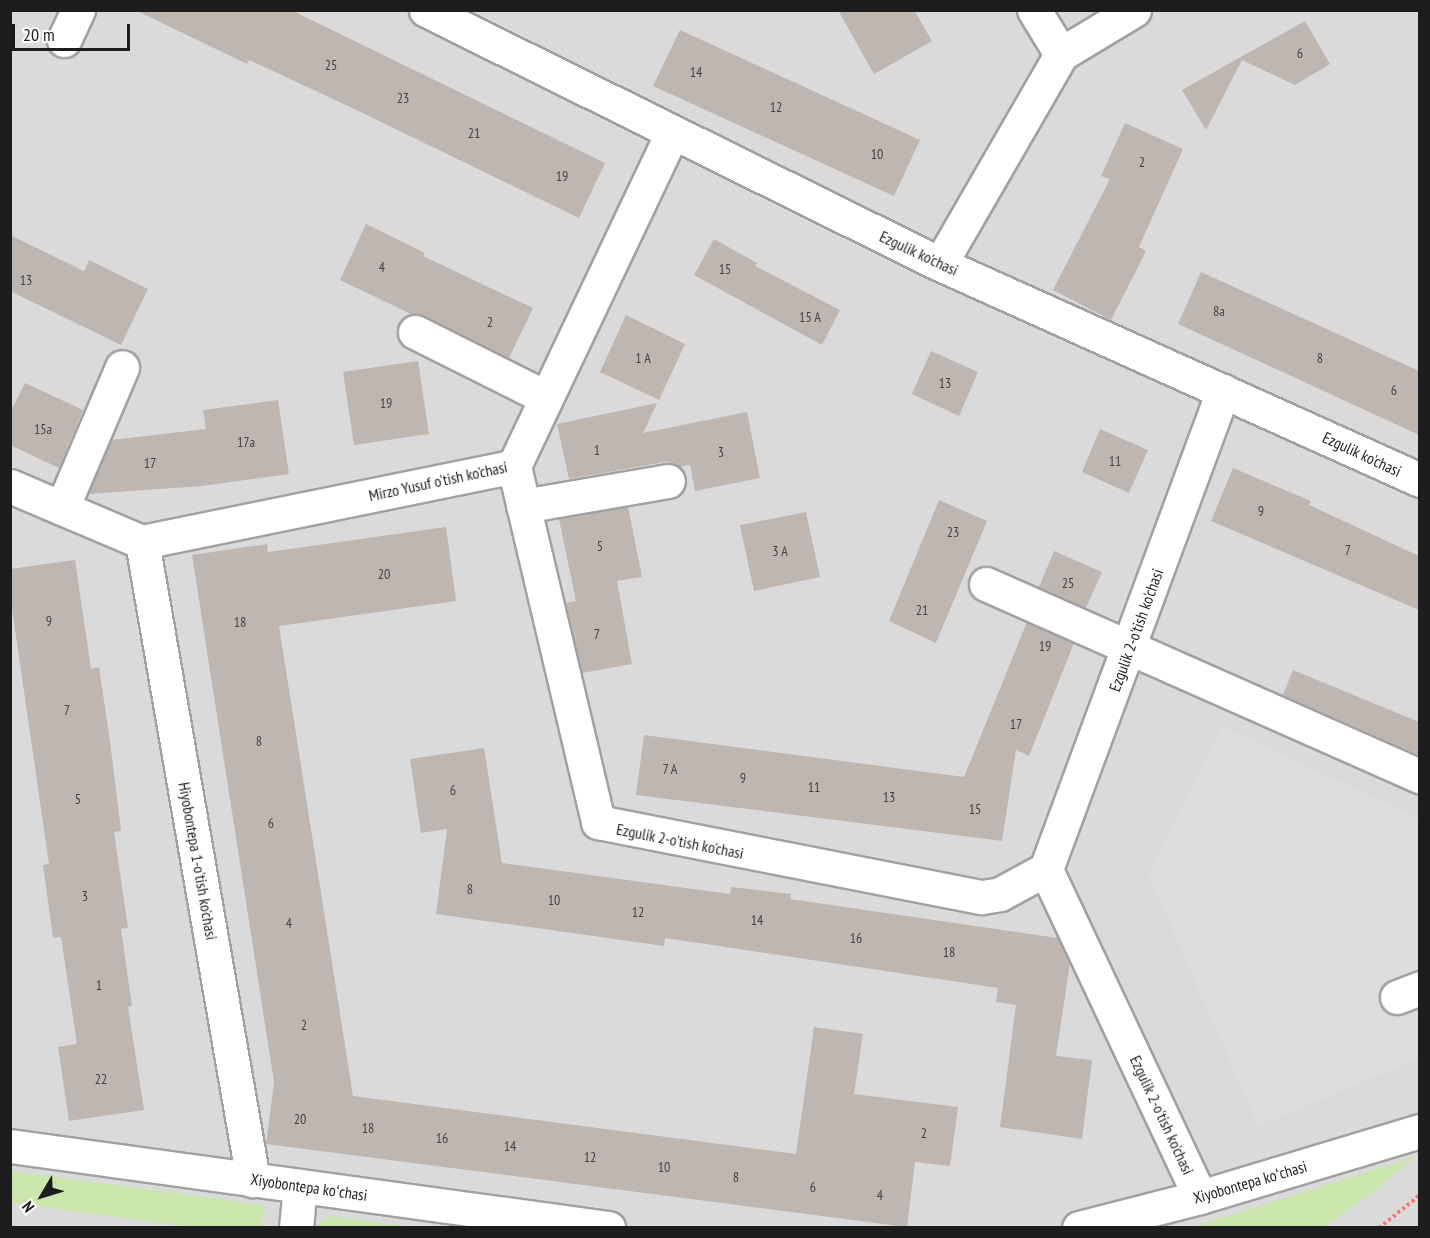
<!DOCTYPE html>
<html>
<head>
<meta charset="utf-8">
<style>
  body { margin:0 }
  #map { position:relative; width:1430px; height:1238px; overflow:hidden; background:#eeeae4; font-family:"PT Sans Narrow",sans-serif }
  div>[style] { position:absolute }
  .residential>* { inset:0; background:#dbdada }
  .grass>* { inset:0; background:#cbe6ac }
  .parking>* { inset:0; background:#ddd }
  .building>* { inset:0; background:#beb6b0 }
  .path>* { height:4px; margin-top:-2px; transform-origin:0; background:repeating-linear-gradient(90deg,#f37870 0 3px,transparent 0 6px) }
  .roads { filter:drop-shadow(2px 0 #a1a1a1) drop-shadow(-2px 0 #a1a1a1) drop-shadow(0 2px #a1a1a1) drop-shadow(0 -2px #a1a1a1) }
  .minor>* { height:33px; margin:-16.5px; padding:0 16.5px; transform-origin:16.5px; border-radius:16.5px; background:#fff }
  span { translate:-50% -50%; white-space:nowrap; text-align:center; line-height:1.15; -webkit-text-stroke:6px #fff; paint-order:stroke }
  .number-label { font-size:14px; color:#454342 }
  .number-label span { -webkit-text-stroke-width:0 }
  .street-label { font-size:16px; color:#1d1d1d }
  .frame { position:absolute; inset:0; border:12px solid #1d1d1d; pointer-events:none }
  .north { position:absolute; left:12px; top:1166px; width:60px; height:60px; -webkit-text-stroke:4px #fff; paint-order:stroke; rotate:232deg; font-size:16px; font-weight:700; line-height:24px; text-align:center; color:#1d1d1d }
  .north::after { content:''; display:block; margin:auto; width:21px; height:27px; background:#1d1d1d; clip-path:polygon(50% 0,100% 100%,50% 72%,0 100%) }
  .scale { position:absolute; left:12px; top:24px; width:118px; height:27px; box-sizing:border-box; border:3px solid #1d1d1d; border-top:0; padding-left:8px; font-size:18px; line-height:21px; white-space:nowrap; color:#1d1d1d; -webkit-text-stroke:4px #fff; paint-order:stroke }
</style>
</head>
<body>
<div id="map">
  <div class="residential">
    <i style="clip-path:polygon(10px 11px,1419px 11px,1419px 1227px,11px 1227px)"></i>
  </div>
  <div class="grass">
    <i style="clip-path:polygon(1415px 1157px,1366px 1198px,1323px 1227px,1193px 1227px)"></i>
    <i style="clip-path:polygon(11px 1171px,264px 1205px,261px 1227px,191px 1227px,11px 1203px)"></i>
    <i style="clip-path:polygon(327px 1216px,414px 1227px,315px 1227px)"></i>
  </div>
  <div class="parking">
    <i style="clip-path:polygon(1222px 726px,1419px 819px,1419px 1058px,1258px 1126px,1149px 875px)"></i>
  </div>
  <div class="building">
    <i style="clip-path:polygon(135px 10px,291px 10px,605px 163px,579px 218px,348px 106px,249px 60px,247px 64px)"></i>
    <i style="clip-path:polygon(838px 10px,914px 10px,932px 41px,874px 74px)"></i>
    <i style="clip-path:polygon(1305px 21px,1330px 64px,1295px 85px,1242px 60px,1206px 130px,1182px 90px)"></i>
    <i style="clip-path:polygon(680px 30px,920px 140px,894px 196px,653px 86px)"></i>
    <i style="clip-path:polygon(1125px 123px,1183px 149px,1139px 247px,1146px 251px,1111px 320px,1053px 290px,1110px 179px,1101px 176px)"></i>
    <i style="clip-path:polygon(366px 224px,425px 253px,423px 256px,533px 308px,509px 358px,423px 315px,411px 314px,340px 280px)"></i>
    <i style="clip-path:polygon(10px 235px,84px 271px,89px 260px,148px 289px,121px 345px,10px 291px)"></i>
    <i style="clip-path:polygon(714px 239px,757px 263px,755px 266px,840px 310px,822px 345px,694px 275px)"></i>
    <i style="clip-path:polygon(1201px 272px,1419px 371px,1419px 435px,1178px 324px)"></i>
    <i style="clip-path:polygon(626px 315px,685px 344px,659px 400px,600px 372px)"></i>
    <i style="clip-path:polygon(931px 351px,978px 372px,959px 416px,912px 394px)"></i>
    <i style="clip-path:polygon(418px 361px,429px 434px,354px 445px,343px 372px)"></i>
    <i style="clip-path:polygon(25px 383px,83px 410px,59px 468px,10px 445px,10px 413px)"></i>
    <i style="clip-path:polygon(278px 400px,289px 474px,202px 486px,88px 494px,111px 440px,206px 429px,203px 410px)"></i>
    <i style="clip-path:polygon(657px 403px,643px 433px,747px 412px,760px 478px,695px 491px,690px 465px,680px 467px,665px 462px,569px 479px,557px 424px)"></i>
    <i style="clip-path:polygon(1100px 429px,1148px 450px,1129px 493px,1082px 472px)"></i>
    <i style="clip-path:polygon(1233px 468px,1311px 501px,1309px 505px,1419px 556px,1419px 610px,1211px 521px)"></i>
    <i style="clip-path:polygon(939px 500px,987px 521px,936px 643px,889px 621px)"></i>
    <i style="clip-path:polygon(628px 507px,642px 577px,617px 581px,632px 664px,582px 673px,566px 603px,576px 601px,559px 519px)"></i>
    <i style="clip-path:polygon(806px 512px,820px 577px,754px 591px,740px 525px)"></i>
    <i style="clip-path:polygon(446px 527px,456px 601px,279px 626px,353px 1096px,796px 1154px,814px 1027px,863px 1034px,854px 1094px,958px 1107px,950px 1166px,915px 1162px,907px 1227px,266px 1144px,274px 1082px,192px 555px,267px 544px,268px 552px)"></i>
    <i style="clip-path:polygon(1054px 551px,1102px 572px,1086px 608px,1039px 587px)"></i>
    <i style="clip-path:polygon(75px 560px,91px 669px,99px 667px,110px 741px,121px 831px,114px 832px,128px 928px,121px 929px,132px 1006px,128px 1007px,144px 1110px,69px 1121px,58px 1047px,77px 1044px,61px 937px,53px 938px,43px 865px,49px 864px,10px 595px,10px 569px)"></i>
    <i style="clip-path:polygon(1027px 622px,1074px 643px,1029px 756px,1016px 750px,1002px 841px,636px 795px,644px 735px,964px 777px)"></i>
    <i style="clip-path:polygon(1293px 670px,1419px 722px,1419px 755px,1283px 695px)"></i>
    <i style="clip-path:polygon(484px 748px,502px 863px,730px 894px,731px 887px,791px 894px,790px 899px,1058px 938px,1070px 963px,1056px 1056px,1092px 1060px,1082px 1139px,1000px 1127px,1016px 1005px,996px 1002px,998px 988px,665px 938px,664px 946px,436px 914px,447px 829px,421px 833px,410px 759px)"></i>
  </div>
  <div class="path">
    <i style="left:1379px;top:1228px;width:53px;rotate:-38.8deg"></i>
  </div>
  <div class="roads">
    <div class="minor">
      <i style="left:426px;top:10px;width:573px;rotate:26.3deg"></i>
      <i style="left:940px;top:264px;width:526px;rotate:24.23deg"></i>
      <i style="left:1034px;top:10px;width:52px;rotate:58.5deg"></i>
      <i style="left:64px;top:40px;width:33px;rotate:-65deg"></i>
      <i style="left:940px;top:264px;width:242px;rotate:-60deg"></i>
      <i style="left:1061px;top:54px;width:85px;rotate:-31.1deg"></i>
      <i style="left:415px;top:332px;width:145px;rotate:26.6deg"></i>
      <i style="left:514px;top:466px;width:366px;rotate:76.7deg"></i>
      <i style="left:598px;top:822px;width:391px;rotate:11.1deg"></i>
      <i style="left:982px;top:897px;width:18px;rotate:-9deg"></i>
      <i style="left:1000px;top:894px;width:52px;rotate:-28.5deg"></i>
      <i style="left:10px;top:486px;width:143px;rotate:23deg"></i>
      <i style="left:142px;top:542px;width:380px;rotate:-11.5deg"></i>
      <i style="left:514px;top:466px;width:369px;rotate:-64.6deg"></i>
      <i style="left:523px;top:506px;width:147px;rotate:-9.8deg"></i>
      <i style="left:62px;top:508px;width:153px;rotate:-66.9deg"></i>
      <i style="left:142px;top:542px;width:648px;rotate:80.13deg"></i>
      <i style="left:986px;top:584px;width:475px;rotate:23.9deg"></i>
      <i style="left:1397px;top:997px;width:25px;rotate:-21deg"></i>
      <i style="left:10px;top:1146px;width:604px;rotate:7.81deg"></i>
      <i style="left:1200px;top:1197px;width:362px;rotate:-115.2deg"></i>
      <i style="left:1046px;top:869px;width:510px;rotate:-69.68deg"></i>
      <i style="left:296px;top:1228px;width:42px;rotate:-84.6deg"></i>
      <i style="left:1079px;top:1228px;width:125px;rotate:-14.4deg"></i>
      <i style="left:1200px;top:1197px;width:230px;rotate:-16.7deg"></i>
    </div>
  </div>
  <div class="number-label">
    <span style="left:1300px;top:53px">6</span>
    <span style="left:331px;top:65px">25</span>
    <span style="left:696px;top:72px">14</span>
    <span style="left:403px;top:98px">23</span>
    <span style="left:776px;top:107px">12</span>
    <span style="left:474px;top:133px">21</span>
    <span style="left:877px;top:154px">10</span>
    <span style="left:1142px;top:162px">2</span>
    <span style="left:562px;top:176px">19</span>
    <span style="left:382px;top:267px">4</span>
    <span style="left:725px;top:269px">15</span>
    <span style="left:26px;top:280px">13</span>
    <span style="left:1219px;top:311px">8a</span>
    <span style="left:810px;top:317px">15 А</span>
    <span style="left:490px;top:322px">2</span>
    <span style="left:643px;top:358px">1 A</span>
    <span style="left:1320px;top:358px">8</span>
    <span style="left:945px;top:383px">13</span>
    <span style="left:1394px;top:390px">6</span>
    <span style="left:386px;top:403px">19</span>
    <span style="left:43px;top:429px">15a</span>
    <span style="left:246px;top:442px">17a</span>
    <span style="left:597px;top:450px">1</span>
    <span style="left:721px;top:452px">3</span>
    <span style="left:1115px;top:461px">11</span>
    <span style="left:150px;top:463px">17</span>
    <span style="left:1261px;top:511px">9</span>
    <span style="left:953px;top:532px">23</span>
    <span style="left:600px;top:546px">5</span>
    <span style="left:1348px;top:550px">7</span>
    <span style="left:780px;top:551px">3 A</span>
    <span style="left:384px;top:574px">20</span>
    <span style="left:1068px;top:583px">25</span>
    <span style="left:922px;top:610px">21</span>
    <span style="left:49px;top:621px">9</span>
    <span style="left:240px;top:622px">18</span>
    <span style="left:597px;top:634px">7</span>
    <span style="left:1045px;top:646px">19</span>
    <span style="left:67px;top:710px">7</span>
    <span style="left:1016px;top:724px">17</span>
    <span style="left:259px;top:741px">8</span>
    <span style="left:670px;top:769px">7 A</span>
    <span style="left:743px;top:778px">9</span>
    <span style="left:814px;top:787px">11</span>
    <span style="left:453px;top:790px">6</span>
    <span style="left:889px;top:797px">13</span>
    <span style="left:78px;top:799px">5</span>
    <span style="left:975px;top:809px">15</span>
    <span style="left:271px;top:823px">6</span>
    <span style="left:470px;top:889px">8</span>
    <span style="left:85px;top:896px">3</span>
    <span style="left:554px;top:900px">10</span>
    <span style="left:638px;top:912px">12</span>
    <span style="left:757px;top:920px">14</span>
    <span style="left:289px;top:923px">4</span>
    <span style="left:856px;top:938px">16</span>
    <span style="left:949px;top:952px">18</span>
    <span style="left:99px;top:985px">1</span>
    <span style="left:304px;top:1025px">2</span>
    <span style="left:101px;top:1079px">22</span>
    <span style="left:300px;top:1119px">20</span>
    <span style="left:368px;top:1128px">18</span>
    <span style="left:924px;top:1133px">2</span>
    <span style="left:442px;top:1138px">16</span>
    <span style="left:510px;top:1146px">14</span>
    <span style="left:590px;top:1157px">12</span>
    <span style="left:664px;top:1167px">10</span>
    <span style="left:736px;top:1177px">8</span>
    <span style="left:813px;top:1187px">6</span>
    <span style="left:880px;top:1195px">4</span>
  </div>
  <div class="street-label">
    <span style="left:919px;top:253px;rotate:25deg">Ezgulik ko'chasi</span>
    <span style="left:1362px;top:454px;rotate:25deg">Ezgulik ko'chasi</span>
    <span style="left:438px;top:481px;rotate:-12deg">Mirzo Yusuf o'tish ko'chasi</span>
    <span style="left:1136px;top:630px;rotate:-70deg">Ezgulik 2-o'tish ko'chasi</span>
    <span style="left:680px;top:841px;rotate:11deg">Ezgulik 2-o'tish ko'chasi</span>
    <span style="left:198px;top:861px;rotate:80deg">Hiyobontepa 1-o'tish ko'chasi</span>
    <span style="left:1162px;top:1115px;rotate:65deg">Ezgulik 2-o'tish ko'chasi</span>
    <span style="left:1250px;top:1182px;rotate:-16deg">Xiyobontepa koʻchasi</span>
    <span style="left:309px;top:1187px;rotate:8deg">Xiyobontepa koʻchasi</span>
  </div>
  <div class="frame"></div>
  <div class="north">N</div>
  <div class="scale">20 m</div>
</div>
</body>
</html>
